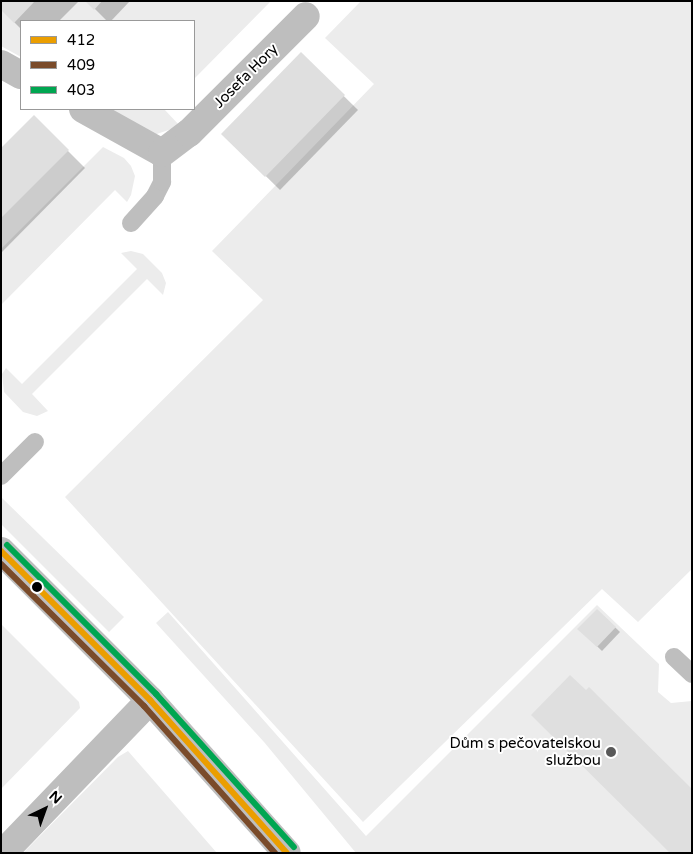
<!DOCTYPE html>
<html>
<head>
<meta charset="utf-8">
<style>
  body { margin:0 }
  #map { position:relative; width:693px; height:854px; overflow:hidden; background:#fff; font-family:"Varela Round",sans-serif }
  div>[style] { position:absolute }
  .green>* { inset:0; background:#ececec }
  .shadow>* { inset:0; background:#0003 }
  .building>* { inset:0; background:#dfdfdf }
  .lane>* { height:18px; margin:-9px; padding:0 9px; transform-origin:9px; border-radius:9px; background:#bebebe }
  .street>* { height:28px; margin:-14px; padding:0 14px; transform-origin:14px; border-radius:14px; background:#bebebe }
  .bus-1>* { height:6px; margin:-3px; padding:0 3px; transform-origin:3px; border-radius:3px; background:#eb9e00 }
  .bus-2>* { height:6px; margin:-3px; padding:0 3px; transform-origin:3px; border-radius:3px; background:#7a4b2a }
  .bus-3>* { height:6px; margin:-3px; padding:0 3px; transform-origin:3px; border-radius:3px; background:#00a651 }
  .dots>* { width:14px; height:14px; translate:-50% -50%; box-sizing:border-box; border:2px solid #fff; border-radius:50% }
  span { translate:-50% -50%; white-space:nowrap; text-align:center; line-height:1.15; -webkit-text-stroke:4px #fff; paint-order:stroke }
  .street-label { font-size:15px; color:#000 }
  .poi-label { font-size:15px; color:#000 }
  .right { translate:-100% -50%; text-align:right }
  .frame { position:absolute; inset:0; border:2px solid #000; pointer-events:none }
  .legend { position:absolute; left:20px; top:20px; width:175px; height:90px; box-sizing:border-box; background:#fff; border:1px solid #999; margin:0; padding:6px 9px; list-style:none; font-size:15px; color:#000 }
  .legend li { display:flex; align-items:center; gap:10px; height:25px }
  .legend b { width:25px; border:1px solid #999 }
  .north { position:absolute; left:20px; top:784px; width:50px; height:50px; -webkit-text-stroke:4px #fff; paint-order:stroke; rotate:42deg; font-size:14px; font-weight:700; line-height:20px; text-align:center; color:#000 }
  .north::after { content:''; display:block; margin:auto; width:18px; height:22px; background:#000; clip-path:polygon(50% 0,100% 100%,50% 72%,0 100%) }
</style>
</head>
<body>
<div id="map">
  <div class="green">
    <i style="clip-path:polygon(1px 1px,271px 1px,194px 79px,194px 21px,21px 21px,21px 57px,1px 46px)"></i>
    <i style="clip-path:polygon(361px 1px,692px 1px,692px 569px,638px 622px,602px 589px,363px 822px,65px 497px,263px 300px,212px 251px,374px 84px,325px 38px)"></i>
    <i style="clip-path:polygon(102px 109px,164px 109px,180px 126px,154px 135px)"></i>
    <i style="clip-path:polygon(103px 147px,124px 158px,131px 166px,135px 176px,131px 195px,127px 202px,115px 190px,1px 305px,1px 249px)"></i>
    <i style="clip-path:polygon(131px 251px,143px 254px,162px 273px,166px 283px,163px 295px,147px 279px,32px 394px,48px 411px,37px 416px,23px 412px,4px 392px,2px 374px,6px 368px,22px 384px,137px 269px,121px 253px)"></i>
    <i style="clip-path:polygon(1px 497px,124px 617px,109px 632px,1px 524px)"></i>
    <i style="clip-path:polygon(597px 605px,659px 664px,658px 692px,671px 703px,692px 701px,692px 853px,356px 853px,264px 742px,156px 623px,168px 612px,366px 836px)"></i>
    <i style="clip-path:polygon(1px 624px,79px 702px,80px 708px,1px 789px)"></i>
    <i style="clip-path:polygon(128px 751px,217px 853px,23px 853px,118px 757px)"></i>
  </div>
  <div class="shadow">
    <i style="clip-path:polygon(1px 1px,79px 1px,59px 21px,21px 21px,21px 29px,1px 9px)"></i>
    <i style="clip-path:polygon(87px 1px,130px 1px,111px 21px,107px 21px)"></i>
    <i style="clip-path:polygon(301px 54px,358px 110px,280px 190px,223px 134px)"></i>
    <i style="clip-path:polygon(34px 117px,85px 168px,1px 253px,1px 149px)"></i>
    <i style="clip-path:polygon(597px 610px,620px 632px,602px 651px,579px 629px)"></i>
  </div>
  <div class="building">
    <i style="clip-path:polygon(1px 1px,35px 1px,14px 23px,1px 10px)"></i>
    <i style="clip-path:polygon(85px 1px,102px 1px,94px 10px)"></i>
    <i style="clip-path:polygon(301px 52px,345px 95px,265px 177px,221px 134px)"></i>
    <i style="clip-path:polygon(34px 115px,69px 150px,1px 218px,1px 148px)"></i>
    <i style="clip-path:polygon(597px 609px,616px 627px,597px 647px,577px 629px)"></i>
    <i style="clip-path:polygon(570px 675px,586px 690px,589px 687px,692px 789px,692px 853px,670px 853px,531px 715px)"></i>
  </div>
  <div class="lane">
    <i style="left:131px;top:223px;width:36px;rotate:-48deg"></i>
    <i style="left:155px;top:196px;width:16px;rotate:-63deg"></i>
    <i style="left:162px;top:182px;width:29px;rotate:-90deg"></i>
    <i style="left:1px;top:476px;width:48px;rotate:-45deg"></i>
    <i style="left:674px;top:657px;width:25px;rotate:43deg"></i>
  </div>
  <div class="street">
    <i style="left:1px;top:64px;width:23px;rotate:29deg"></i>
    <i style="left:83px;top:109px;width:90px;rotate:29.1deg"></i>
    <i style="left:162px;top:153px;width:34px;rotate:-37deg"></i>
    <i style="left:189px;top:133px;width:165px;rotate:-45deg"></i>
    <i style="left:1px;top:551px;width:211px;rotate:45deg"></i>
    <i style="left:150px;top:700px;width:205px;rotate:48.2deg"></i>
    <i style="left:3px;top:853px;width:212px;rotate:-46.1deg"></i>
  </div>
  <div class="bus-1">
    <i style="left:1px;top:551px;width:211px;rotate:45deg"></i>
    <i style="left:150px;top:700px;width:205px;rotate:48.2deg"></i>
  </div>
  <div class="bus-2">
    <i style="left:1px;top:564px;width:202px;rotate:44.8deg"></i>
    <i style="left:144px;top:706px;width:197px;rotate:48.3deg"></i>
  </div>
  <div class="bus-3">
    <i style="left:7px;top:545px;width:211px;rotate:45deg"></i>
    <i style="left:156px;top:694px;width:206px;rotate:48deg"></i>
  </div>
  <div class="dots">
    <i style="left:37px;top:587px;background:#000"></i>
    <i style="left:611px;top:752px;background:#595959"></i>
  </div>
  <div class="street-label">
    <span style="left:246px;top:76px;rotate:-45deg">Josefa Hory</span>
  </div>
  <div class="poi-label">
    <span class="right" style="left:601px;top:752px">Dům s pečovatelskou<br>službou</span>
  </div>
  <div class="frame"></div>
  <ul class="legend">
  <li><b style="height:6px;background:#eb9e00"></b>412</li>
  <li><b style="height:6px;background:#7a4b2a"></b>409</li>
  <li><b style="height:6px;background:#00a651"></b>403</li>
  </ul>
  <div class="north">N</div>
</div>
</body>
</html>
